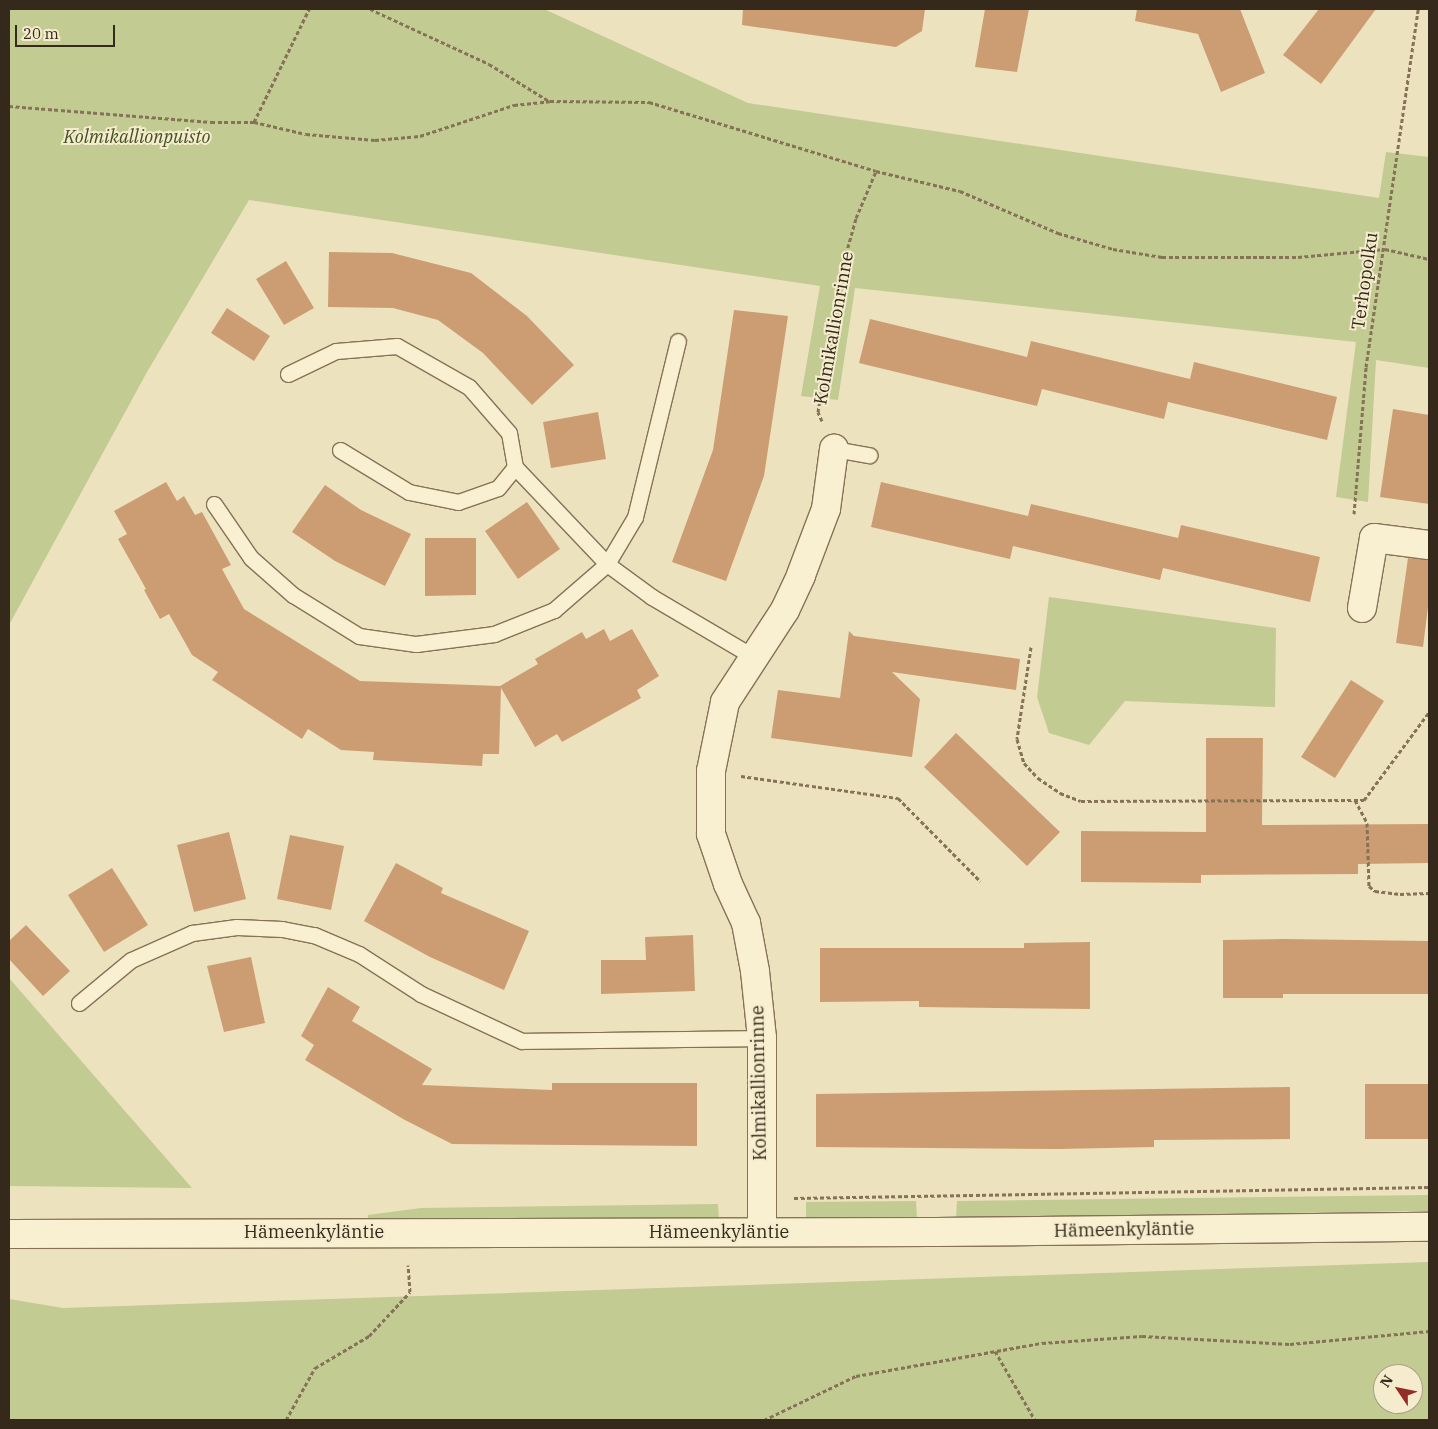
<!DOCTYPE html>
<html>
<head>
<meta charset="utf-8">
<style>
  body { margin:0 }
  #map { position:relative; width:1438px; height:1429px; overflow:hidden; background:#ede2be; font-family:"IBM Plex Serif",serif }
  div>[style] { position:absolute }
  .green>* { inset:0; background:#c1cb92 }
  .building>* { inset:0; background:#cc9d73 }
  .path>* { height:3px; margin-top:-1.5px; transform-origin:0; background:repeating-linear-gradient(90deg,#857257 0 4px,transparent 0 6.5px) }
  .roads { filter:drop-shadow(1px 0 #857257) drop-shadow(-1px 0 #857257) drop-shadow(0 1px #857257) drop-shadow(0 -1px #857257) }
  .service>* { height:15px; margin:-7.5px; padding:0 7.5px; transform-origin:7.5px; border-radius:7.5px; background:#f9efd1 }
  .minor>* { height:28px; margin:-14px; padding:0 14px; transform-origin:14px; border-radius:14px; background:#f9efd1 }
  span { translate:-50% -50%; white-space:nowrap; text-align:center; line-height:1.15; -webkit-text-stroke:4px #f5eccd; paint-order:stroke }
  .park-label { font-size:18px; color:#435122; font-style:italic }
  .street-label { font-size:18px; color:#35291c }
  .frame { position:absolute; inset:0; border:10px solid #35291c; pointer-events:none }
  .north { position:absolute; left:1373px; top:1364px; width:50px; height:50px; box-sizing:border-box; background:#f5eccd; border:1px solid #a89e86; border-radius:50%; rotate:304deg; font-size:14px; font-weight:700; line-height:20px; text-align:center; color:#35291c }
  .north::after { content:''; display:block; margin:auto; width:18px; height:22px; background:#942c27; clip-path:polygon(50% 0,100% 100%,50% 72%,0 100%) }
  .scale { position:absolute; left:15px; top:25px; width:100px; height:22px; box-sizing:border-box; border:2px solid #35291c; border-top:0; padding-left:6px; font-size:15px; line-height:18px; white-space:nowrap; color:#35291c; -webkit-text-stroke:4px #f5eccd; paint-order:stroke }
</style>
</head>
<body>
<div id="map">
  <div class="green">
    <i style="clip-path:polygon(9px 9px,544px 9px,748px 103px,1379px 198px,1386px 152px,1429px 157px,1429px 368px,1376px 360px,1368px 502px,1336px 497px,1356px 342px,855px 288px,838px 400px,801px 396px,820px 286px,249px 200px,147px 372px,9px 625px)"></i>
    <i style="clip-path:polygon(1049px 597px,1276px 628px,1275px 707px,1125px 701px,1089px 745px,1049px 733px,1037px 697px)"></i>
    <i style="clip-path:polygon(9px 978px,192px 1188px,9px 1186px)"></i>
    <i style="clip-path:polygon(1429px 1195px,1429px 1211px,956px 1218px,957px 1201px)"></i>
    <i style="clip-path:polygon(916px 1201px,917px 1219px,806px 1220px,806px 1202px)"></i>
    <i style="clip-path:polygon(718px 1204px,719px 1221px,368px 1222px,368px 1215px,421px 1208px)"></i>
    <i style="clip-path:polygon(evenodd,1429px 1262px,1429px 1420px,9px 1420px,9px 1299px,63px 1308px,1429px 1262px,1383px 1374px,1413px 1374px,1413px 1404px,1383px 1404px,1383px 1374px)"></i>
  </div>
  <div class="building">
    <i style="clip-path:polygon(743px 9px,925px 9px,922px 31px,896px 47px,742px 25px)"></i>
    <i style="clip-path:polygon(985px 9px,1029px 9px,1017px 72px,975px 67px)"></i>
    <i style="clip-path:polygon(1137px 9px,1240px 9px,1265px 73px,1221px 92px,1198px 34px,1135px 21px)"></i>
    <i style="clip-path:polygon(1319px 9px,1376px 9px,1321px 84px,1283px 55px)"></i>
    <i style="clip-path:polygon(329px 252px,392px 253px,471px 273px,527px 316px,574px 365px,532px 405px,483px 353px,438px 320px,393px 308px,328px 307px)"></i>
    <i style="clip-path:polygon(286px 261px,314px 308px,284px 325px,256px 279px)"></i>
    <i style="clip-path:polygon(227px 308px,270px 336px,254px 361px,211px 333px)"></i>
    <i style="clip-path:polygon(734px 310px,788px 316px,764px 476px,726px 581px,672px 562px,713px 450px)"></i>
    <i style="clip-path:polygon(870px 319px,1027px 357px,1031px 341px,1190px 379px,1194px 362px,1337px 397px,1327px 440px,1168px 402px,1164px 419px,1042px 389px,1037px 406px,859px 363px)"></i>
    <i style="clip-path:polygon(1393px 409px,1429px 415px,1429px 504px,1380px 497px)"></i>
    <i style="clip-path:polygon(598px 412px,606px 459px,551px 468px,543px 422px)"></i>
    <i style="clip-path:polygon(166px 482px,177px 501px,184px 496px,195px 515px,202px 512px,231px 565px,222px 569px,244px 609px,360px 681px,500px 686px,538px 664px,535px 659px,582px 632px,586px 639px,604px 629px,610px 641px,632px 629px,659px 676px,637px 690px,641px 698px,562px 742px,557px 734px,535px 747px,501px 688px,499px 754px,483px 754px,482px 766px,373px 760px,374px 752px,341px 750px,308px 729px,302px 739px,212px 680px,218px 672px,192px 655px,169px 614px,160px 619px,144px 590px,146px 589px,118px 539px,127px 534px,114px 511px)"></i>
    <i style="clip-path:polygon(881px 482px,1028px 516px,1031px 504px,1178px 538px,1181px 525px,1320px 557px,1310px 602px,1163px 568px,1160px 580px,1013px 546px,1010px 559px,871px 527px)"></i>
    <i style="clip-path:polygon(325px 485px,361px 510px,411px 534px,385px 586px,335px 561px,292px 532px)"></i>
    <i style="clip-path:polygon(527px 502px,560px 549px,518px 579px,485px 531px)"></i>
    <i style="clip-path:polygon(425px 538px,476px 538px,476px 595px,425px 596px)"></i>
    <i style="clip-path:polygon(1408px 558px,1429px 560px,1429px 599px,1423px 647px,1396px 643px)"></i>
    <i style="clip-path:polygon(849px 631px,854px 636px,1020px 659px,1016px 690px,892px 672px,920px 699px,912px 757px,771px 738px,778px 690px,840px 698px)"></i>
    <i style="clip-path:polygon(1351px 680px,1384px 701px,1335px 778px,1301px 757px)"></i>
    <i style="clip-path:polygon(956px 733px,1060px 832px,1027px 866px,924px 767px)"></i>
    <i style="clip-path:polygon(1206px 738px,1263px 738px,1262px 825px,1429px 824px,1429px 863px,1358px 864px,1358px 874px,1201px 875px,1201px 883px,1081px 882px,1081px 831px,1206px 832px)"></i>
    <i style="clip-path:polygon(229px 832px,246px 899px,194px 912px,177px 845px)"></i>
    <i style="clip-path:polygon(290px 835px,344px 846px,331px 910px,277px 899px)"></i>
    <i style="clip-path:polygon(396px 863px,443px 888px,441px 893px,529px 931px,504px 990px,430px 957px,364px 921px)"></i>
    <i style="clip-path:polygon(112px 868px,148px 925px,104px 952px,68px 895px)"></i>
    <i style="clip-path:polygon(26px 925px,70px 971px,43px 996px,9px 959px,9px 941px)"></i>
    <i style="clip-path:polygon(693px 935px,695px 991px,601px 994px,601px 960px,646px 960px,645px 937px)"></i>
    <i style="clip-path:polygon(1283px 939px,1429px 941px,1429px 994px,1283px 994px,1283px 998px,1223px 998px,1223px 940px)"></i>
    <i style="clip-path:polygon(1090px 942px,1090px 1009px,919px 1007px,919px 1001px,820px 1002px,820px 948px,1024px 948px,1024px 943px)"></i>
    <i style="clip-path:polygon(251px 957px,265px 1023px,224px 1032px,207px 966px)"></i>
    <i style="clip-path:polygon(328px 987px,360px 1007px,352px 1021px,432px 1069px,422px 1085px,552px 1090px,552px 1083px,697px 1083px,697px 1146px,452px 1144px,403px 1119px,305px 1060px,314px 1045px,301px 1036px)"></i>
    <i style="clip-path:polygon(1365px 1084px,1429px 1084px,1429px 1139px,1365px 1139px)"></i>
    <i style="clip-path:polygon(1290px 1087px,1290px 1139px,1154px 1140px,1154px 1147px,1059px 1149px,816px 1147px,816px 1094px)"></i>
  </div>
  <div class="path">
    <i style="left:370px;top:9px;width:131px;rotate:24.8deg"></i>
    <i style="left:489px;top:64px;width:70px;rotate:31.7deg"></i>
    <i style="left:9px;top:106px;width:203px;rotate:4.5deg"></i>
    <i style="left:211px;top:122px;width:43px"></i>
    <i style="left:254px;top:122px;width:126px;rotate:-64deg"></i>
    <i style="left:254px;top:122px;width:53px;rotate:13deg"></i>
    <i style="left:306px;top:134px;width:69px;rotate:5deg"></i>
    <i style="left:375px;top:140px;width:45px;rotate:-5.1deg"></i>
    <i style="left:420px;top:136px;width:99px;rotate:-18.3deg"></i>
    <i style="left:514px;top:105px;width:36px;rotate:-6deg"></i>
    <i style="left:550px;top:101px;width:99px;rotate:0.6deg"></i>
    <i style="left:649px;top:102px;width:237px;rotate:16.9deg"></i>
    <i style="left:876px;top:171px;width:86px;rotate:13.4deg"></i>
    <i style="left:960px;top:191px;width:107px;rotate:23.2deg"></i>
    <i style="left:1058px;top:233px;width:57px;rotate:16.2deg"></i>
    <i style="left:1113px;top:249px;width:50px;rotate:9.3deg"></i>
    <i style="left:1162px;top:257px;width:136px"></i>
    <i style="left:1298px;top:257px;width:87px;rotate:-5.3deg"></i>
    <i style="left:1385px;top:249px;width:45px;rotate:12.8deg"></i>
    <i style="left:822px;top:421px;width:10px;rotate:-114deg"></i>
    <i style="left:818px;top:412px;width:135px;rotate:-81deg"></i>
    <i style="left:839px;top:279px;width:63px;rotate:-74.4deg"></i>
    <i style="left:856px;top:218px;width:51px;rotate:-66.9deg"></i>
    <i style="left:1354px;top:514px;width:147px;rotate:-85.3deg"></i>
    <i style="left:1366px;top:367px;width:362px;rotate:-81.7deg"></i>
    <i style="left:1031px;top:647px;width:93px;rotate:98.7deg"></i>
    <i style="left:1017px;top:739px;width:25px;rotate:74deg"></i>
    <i style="left:1024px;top:763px;width:21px;rotate:47deg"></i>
    <i style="left:1038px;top:778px;width:27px;rotate:34deg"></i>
    <i style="left:1060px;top:793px;width:22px;rotate:21deg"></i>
    <i style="left:1081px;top:801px;width:283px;rotate:-0.2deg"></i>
    <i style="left:1364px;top:800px;width:109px;rotate:-53.5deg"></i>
    <i style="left:741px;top:776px;width:159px;rotate:8deg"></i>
    <i style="left:898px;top:798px;width:117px;rotate:45.3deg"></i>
    <i style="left:1355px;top:800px;width:26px;rotate:62deg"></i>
    <i style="left:1367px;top:823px;width:63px;rotate:88.2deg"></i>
    <i style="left:1369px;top:886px;width:8px;rotate:40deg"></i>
    <i style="left:1375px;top:891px;width:25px;rotate:7deg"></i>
    <i style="left:1400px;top:894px;width:29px;rotate:-2deg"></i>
    <i style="left:794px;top:1198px;width:635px;rotate:-0.99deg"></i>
    <i style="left:995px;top:1351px;width:80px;rotate:59.9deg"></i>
    <i style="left:286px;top:1420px;width:60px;rotate:-60.9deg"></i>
    <i style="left:315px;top:1368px;width:63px;rotate:-30.7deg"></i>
    <i style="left:369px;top:1336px;width:60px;rotate:-47deg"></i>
    <i style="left:410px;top:1292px;width:27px;rotate:-94deg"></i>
    <i style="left:764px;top:1420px;width:102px;rotate:-25.6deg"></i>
    <i style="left:856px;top:1376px;width:189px;rotate:-10.1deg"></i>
    <i style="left:1042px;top:1343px;width:100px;rotate:-4deg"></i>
    <i style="left:1142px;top:1336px;width:148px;rotate:3.1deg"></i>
    <i style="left:1290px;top:1344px;width:140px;rotate:-5.3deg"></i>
  </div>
  <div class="roads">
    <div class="service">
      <i style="left:288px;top:374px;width:53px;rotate:-25.6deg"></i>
      <i style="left:336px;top:351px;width:61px;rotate:-4.7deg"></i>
      <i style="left:397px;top:346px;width:83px;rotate:29.7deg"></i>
      <i style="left:469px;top:387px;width:61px;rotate:49deg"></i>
      <i style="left:509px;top:433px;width:35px;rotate:80deg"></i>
      <i style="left:515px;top:467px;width:134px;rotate:46.5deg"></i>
      <i style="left:607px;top:564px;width:56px;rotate:36.3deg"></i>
      <i style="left:652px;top:597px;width:118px;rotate:30.5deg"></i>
      <i style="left:834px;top:449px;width:36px;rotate:10deg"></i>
      <i style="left:340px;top:450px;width:81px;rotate:31.3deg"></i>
      <i style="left:409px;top:492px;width:50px;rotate:11.5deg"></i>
      <i style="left:458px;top:502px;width:42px;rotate:-19.3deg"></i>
      <i style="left:498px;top:488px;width:27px;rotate:-51deg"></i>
      <i style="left:214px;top:504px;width:65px;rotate:55.6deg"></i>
      <i style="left:251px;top:558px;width:56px;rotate:41.4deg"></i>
      <i style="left:293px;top:595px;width:78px;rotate:31.8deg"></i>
      <i style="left:359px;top:636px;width:58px;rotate:8deg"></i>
      <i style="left:416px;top:644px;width:79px;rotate:-7.3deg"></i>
      <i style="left:494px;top:634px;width:65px;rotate:-21.8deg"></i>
      <i style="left:554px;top:610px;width:70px;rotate:-41deg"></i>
      <i style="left:607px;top:564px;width:55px;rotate:-59.2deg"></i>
      <i style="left:635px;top:517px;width:181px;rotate:-76.3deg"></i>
      <i style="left:79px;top:1003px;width:67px;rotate:-39.6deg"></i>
      <i style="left:131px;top:960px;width:67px;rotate:-23.9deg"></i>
      <i style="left:192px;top:933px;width:45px;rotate:-7.6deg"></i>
      <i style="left:237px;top:927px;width:45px;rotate:2.5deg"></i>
      <i style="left:282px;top:929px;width:33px;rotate:11deg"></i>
      <i style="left:314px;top:935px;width:49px;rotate:22.9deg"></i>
      <i style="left:359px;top:954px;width:74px;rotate:32.8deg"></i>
      <i style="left:421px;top:994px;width:111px;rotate:25deg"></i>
      <i style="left:522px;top:1041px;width:240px;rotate:-0.7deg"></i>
    </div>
    <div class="minor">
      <i style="left:1362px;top:608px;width:71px;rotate:-80.3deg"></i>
      <i style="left:1374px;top:538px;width:55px;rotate:7.3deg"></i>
      <i style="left:762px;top:1232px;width:194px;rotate:-90deg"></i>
      <i style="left:762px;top:1038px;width:67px;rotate:-96deg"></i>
      <i style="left:755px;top:971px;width:49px;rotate:-100.6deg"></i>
      <i style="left:746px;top:923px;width:43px;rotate:-114.8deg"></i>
      <i style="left:728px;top:884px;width:53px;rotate:-108.8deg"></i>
      <i style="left:711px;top:834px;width:63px;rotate:-90deg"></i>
      <i style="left:711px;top:771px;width:70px;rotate:-78.5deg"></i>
      <i style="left:725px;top:702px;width:110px;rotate:-56.9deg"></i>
      <i style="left:785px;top:610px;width:38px;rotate:-65deg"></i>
      <i style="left:801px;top:575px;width:71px;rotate:-69.3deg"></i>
      <i style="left:826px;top:509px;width:61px;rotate:-82.4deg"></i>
      <i style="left:9px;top:1234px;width:926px;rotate:-0.12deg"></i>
      <i style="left:935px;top:1232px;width:494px;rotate:-0.6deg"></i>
    </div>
  </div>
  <div class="park-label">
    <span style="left:137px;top:137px">Kolmikallionpuisto</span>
  </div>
  <div class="street-label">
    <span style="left:1365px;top:281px;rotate:-82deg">Terhopolku</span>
    <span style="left:834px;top:328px;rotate:-80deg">Kolmikallionrinne</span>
    <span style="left:759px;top:1083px;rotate:-91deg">Kolmikallionrinne</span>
    <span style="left:1124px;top:1230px;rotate:-1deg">Hämeenkyläntie</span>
    <span style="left:314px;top:1232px">Hämeenkyläntie</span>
    <span style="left:719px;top:1232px">Hämeenkyläntie</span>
  </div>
  <div class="frame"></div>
  <div class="north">N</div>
  <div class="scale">20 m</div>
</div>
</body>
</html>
